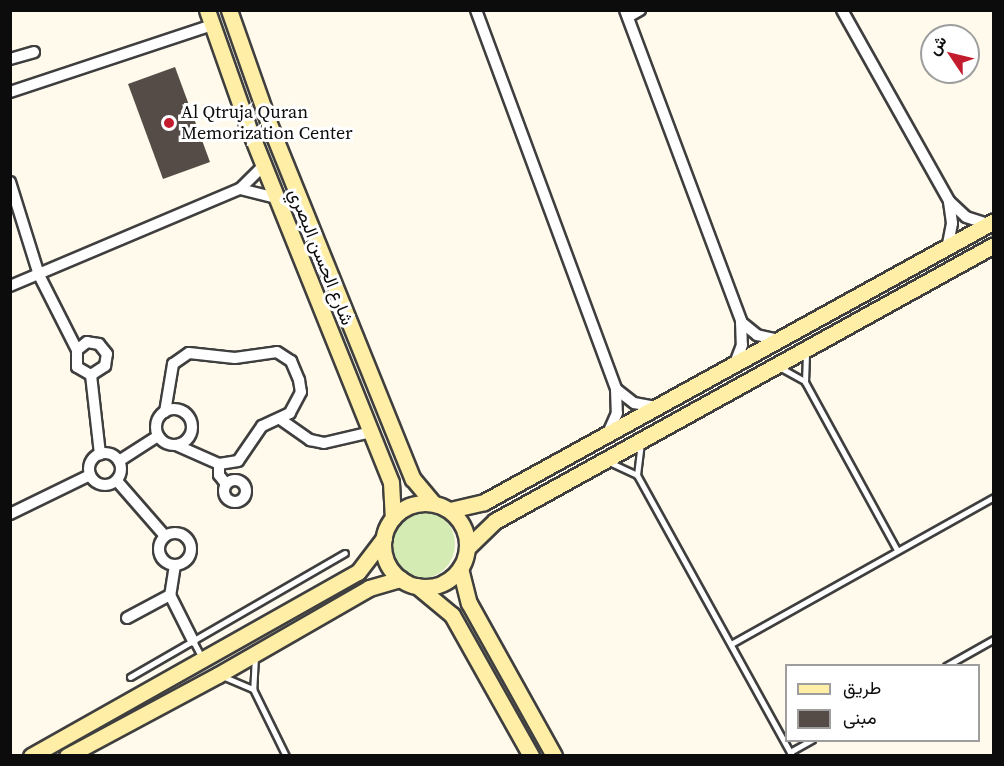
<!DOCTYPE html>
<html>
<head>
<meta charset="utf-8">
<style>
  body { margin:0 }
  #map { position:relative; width:1004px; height:766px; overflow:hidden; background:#fffaeb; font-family:"Source Serif 4",Vazirmatn,serif }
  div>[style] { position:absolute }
  .green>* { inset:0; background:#d4ebb3 }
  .round { border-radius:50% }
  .building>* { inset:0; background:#554c48 }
  .roads { filter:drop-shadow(2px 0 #3f3f3f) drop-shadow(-2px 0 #3f3f3f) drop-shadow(0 2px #3f3f3f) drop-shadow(0 -2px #3f3f3f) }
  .lane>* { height:5px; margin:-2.5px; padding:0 2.5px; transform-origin:2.5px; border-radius:2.5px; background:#fff }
  .street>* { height:10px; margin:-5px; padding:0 5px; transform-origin:5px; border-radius:5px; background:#fff }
  .street>.ring { margin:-5px; padding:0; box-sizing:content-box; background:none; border:10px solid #fff; border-radius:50% }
  .secondary>* { height:15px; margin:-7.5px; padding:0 7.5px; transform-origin:7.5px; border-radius:7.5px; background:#ffefa6 }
  .secondary>.ring { margin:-7.5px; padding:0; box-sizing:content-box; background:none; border:15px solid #ffefa6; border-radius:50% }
  .dots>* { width:16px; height:16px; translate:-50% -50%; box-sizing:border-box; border:3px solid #fff; border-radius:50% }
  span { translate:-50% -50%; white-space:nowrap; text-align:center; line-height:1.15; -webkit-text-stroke:6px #fff; paint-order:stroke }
  .poi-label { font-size:18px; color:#0c0c0c }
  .left { translate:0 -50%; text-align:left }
  .street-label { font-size:18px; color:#0c0c0c }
  .frame { position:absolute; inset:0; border:12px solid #0c0c0c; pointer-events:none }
  .legend { position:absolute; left:785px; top:664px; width:195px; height:78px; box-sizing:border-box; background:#fff; border:2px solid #9e9e9e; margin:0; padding:8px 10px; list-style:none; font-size:18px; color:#0c0c0c }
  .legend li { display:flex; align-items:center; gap:12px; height:30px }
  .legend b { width:30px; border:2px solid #9e9e9e }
  .north { position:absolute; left:920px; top:24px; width:60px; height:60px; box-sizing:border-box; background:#fff; border:2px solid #9e9e9e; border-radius:50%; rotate:305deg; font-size:16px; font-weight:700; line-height:24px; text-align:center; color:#0c0c0c }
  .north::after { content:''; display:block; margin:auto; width:21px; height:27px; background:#c41c2f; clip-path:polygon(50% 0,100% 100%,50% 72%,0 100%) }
</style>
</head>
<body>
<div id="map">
  <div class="green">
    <i class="round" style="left:385px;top:509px;width:70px;height:70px"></i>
  </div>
  <div class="building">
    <i style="clip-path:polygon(175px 67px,210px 162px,163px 179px,128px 84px)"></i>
  </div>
  <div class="roads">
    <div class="lane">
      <i style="left:806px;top:354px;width:28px;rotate:92deg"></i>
      <i style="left:805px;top:382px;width:192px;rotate:61.3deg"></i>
      <i style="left:781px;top:368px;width:26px;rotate:29deg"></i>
      <i style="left:609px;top:462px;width:31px;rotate:25deg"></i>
      <i style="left:637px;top:475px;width:321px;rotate:61.1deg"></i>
      <i style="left:637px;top:475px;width:31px;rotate:-83deg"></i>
      <i style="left:193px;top:641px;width:19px;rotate:62deg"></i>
      <i style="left:731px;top:644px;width:301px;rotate:-29.2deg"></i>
      <i style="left:255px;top:656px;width:33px;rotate:93deg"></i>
      <i style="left:253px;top:689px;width:75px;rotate:63.8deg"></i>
      <i style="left:946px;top:666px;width:55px;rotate:-29.4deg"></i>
      <i style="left:222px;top:676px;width:34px;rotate:23deg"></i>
      <i style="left:130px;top:677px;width:248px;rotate:-30deg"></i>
      <i style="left:790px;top:752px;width:25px;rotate:-29deg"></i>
    </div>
    <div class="street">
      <i style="left:476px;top:10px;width:404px;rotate:69.7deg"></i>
      <i style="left:616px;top:389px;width:24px;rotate:88deg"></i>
      <i style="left:617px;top:413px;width:22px;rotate:114deg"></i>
      <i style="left:625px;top:10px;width:332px;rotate:69.5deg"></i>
      <i style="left:741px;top:321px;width:24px;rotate:88deg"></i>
      <i style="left:742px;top:345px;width:22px;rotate:111deg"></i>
      <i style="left:842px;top:10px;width:219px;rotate:60.7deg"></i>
      <i style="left:949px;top:201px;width:23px;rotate:43deg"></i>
      <i style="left:966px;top:217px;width:23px;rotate:18deg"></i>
      <i style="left:628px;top:17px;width:14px;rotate:-30deg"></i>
      <i style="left:10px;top:59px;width:25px;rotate:-16deg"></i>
      <i style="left:10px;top:92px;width:213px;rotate:-18.3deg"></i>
      <i style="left:10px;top:182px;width:97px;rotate:72.7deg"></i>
      <i style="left:39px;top:275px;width:84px;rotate:63.1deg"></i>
      <i style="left:77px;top:350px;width:17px;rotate:90deg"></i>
      <i style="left:77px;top:367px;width:16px;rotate:30deg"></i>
      <i style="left:91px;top:375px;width:17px;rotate:-33deg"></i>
      <i style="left:105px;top:366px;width:12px;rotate:-81deg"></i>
      <i style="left:107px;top:354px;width:13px;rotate:-129deg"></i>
      <i style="left:99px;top:344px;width:12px;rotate:-171deg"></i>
      <i style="left:87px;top:342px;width:13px;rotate:141deg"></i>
      <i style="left:240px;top:189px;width:38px;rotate:14deg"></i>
      <i style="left:948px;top:244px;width:21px;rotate:-79deg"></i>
      <i style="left:952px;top:223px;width:22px;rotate:-98deg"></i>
      <i style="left:10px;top:286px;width:250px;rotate:-22.9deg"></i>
      <i style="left:240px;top:189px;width:33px;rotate:-45deg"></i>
      <i style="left:741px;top:322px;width:21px;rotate:39deg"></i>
      <i style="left:757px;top:335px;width:23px;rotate:13deg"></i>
      <i style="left:91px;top:375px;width:80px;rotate:83.5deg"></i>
      <i style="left:616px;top:389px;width:23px;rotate:38deg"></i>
      <i style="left:634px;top:403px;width:22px;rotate:10deg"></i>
      <i class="ring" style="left:156px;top:409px;width:26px;height:26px"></i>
      <i style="left:165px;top:412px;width:49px;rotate:-80.5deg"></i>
      <i style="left:173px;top:364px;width:19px;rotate:-35deg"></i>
      <i style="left:189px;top:353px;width:46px;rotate:6.2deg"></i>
      <i style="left:235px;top:358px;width:42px;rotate:-8.1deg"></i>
      <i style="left:277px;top:352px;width:17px;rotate:33deg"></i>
      <i style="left:291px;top:361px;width:21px;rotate:67deg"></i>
      <i style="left:299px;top:380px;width:12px;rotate:81deg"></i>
      <i style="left:301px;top:392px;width:24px;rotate:118deg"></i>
      <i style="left:290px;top:413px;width:31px;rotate:155deg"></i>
      <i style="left:262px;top:426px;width:42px;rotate:124.4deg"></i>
      <i style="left:238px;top:461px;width:19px;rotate:171deg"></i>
      <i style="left:219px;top:464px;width:47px;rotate:-156.2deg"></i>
      <i style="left:280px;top:419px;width:37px;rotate:35deg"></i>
      <i style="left:310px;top:440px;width:14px;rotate:12deg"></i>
      <i style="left:324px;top:443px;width:48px;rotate:-13.2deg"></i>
      <i class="ring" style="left:89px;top:453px;width:22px;height:22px"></i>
      <i style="left:119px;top:461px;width:46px;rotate:-32.7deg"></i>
      <i style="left:219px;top:464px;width:11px;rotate:90deg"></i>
      <i style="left:219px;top:475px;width:11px;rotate:52deg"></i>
      <i class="ring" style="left:224px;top:480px;width:12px;height:12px"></i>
      <i style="left:117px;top:481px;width:73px;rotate:48.9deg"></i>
      <i style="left:10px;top:514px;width:89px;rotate:-26deg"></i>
      <i class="ring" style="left:159px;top:533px;width:22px;height:22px"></i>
      <i style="left:175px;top:565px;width:30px;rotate:99deg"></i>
      <i style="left:170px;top:595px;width:51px;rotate:63.4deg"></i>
      <i style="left:127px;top:618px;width:49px;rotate:-28.1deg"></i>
    </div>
    <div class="secondary">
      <i style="left:207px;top:10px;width:126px;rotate:70.6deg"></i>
      <i style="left:249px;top:129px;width:380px;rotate:68.1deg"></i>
      <i style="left:391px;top:482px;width:36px;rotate:87deg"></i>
      <i style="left:229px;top:10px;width:118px;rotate:70.6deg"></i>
      <i style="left:268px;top:121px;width:386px;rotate:68deg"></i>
      <i style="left:413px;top:479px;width:31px;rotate:50deg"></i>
      <i class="ring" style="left:383px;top:503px;width:69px;height:69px"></i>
      <i style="left:450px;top:510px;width:35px;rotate:-13deg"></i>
      <i style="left:484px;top:502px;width:582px;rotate:-28.85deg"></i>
      <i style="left:467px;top:548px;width:39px;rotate:-44deg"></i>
      <i style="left:495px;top:521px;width:570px;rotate:-28.95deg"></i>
      <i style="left:460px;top:568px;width:36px;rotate:76deg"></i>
      <i style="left:469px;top:603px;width:175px;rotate:60.9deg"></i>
      <i style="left:417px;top:586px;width:45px;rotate:39.6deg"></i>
      <i style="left:452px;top:615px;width:162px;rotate:60.7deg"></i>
      <i style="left:31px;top:756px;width:375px;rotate:-29.4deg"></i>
      <i style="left:358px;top:572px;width:43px;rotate:-52.6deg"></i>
      <i style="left:67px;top:756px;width:171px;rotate:-28.2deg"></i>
      <i style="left:218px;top:675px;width:174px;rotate:-29.9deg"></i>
      <i style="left:369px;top:588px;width:33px;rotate:-16deg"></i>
    </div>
  </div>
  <div class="dots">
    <i style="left:169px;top:123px;background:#c41c2f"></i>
  </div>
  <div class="poi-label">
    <span class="left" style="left:181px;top:123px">Al Qtruja Quran<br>Memorization Center</span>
  </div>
  <div class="street-label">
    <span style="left:321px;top:257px;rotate:68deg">شارع الحسن البصري</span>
  </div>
  <div class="frame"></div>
  <ul class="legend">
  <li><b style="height:8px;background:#ffefa6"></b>طريق</li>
  <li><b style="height:16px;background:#554c48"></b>مبنى</li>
  </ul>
  <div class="north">ش</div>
</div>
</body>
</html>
